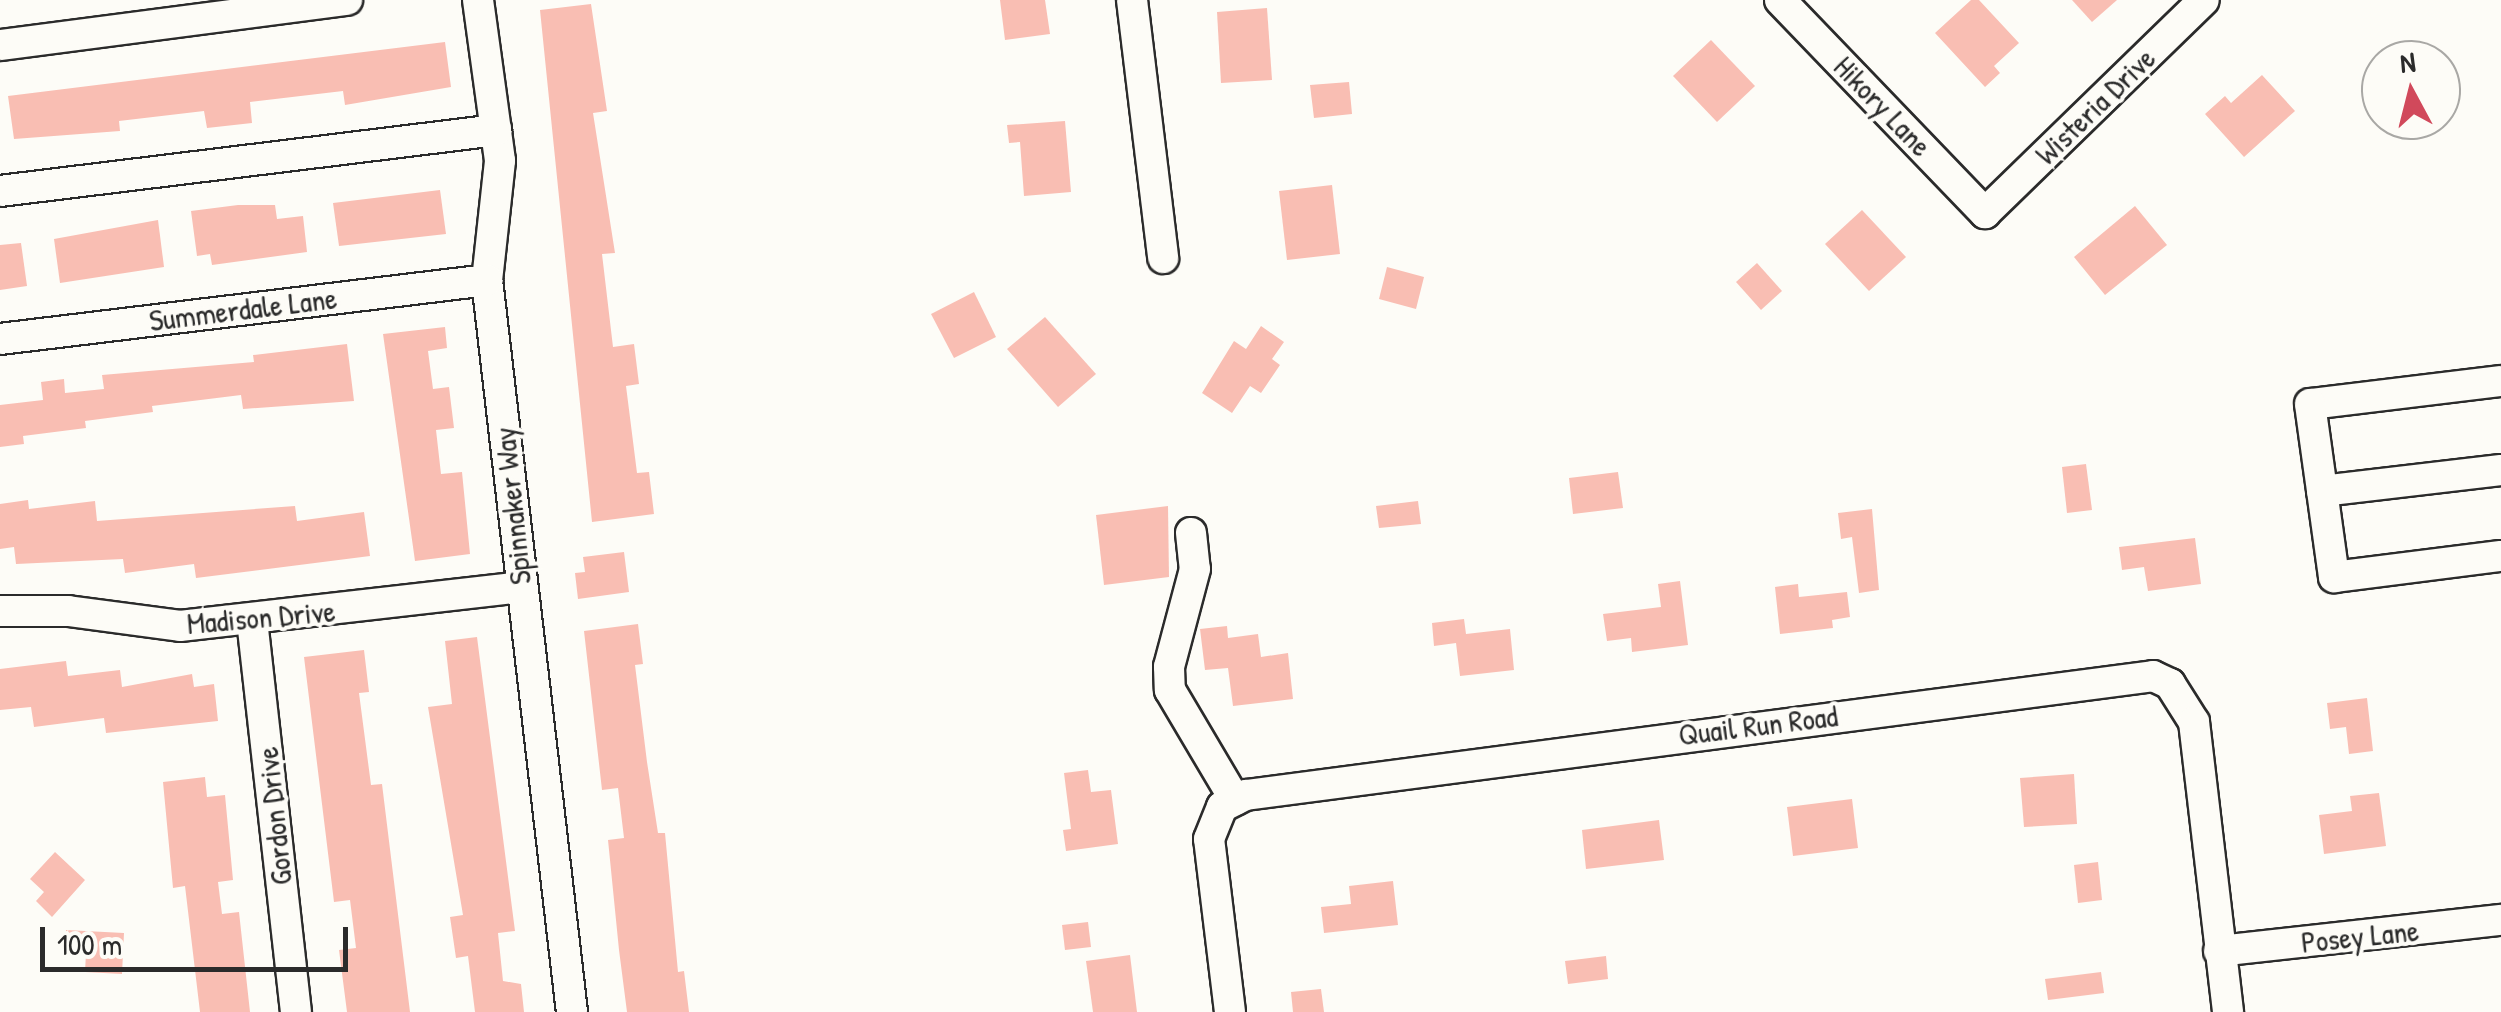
<!DOCTYPE html>
<html>
<head>
<meta charset="utf-8">
<style>
  body { margin:0 }
  #map { position:relative; width:2501px; height:1012px; overflow:hidden; background:#fdfcf7; font-family:"Patrick Hand",sans-serif }
  div>[style] { position:absolute }
  .building>* { inset:0; background:#f9beb3 }
  .roads { filter:drop-shadow(2px 0 #2b2b2b) drop-shadow(-2px 0 #2b2b2b) drop-shadow(0 2px #2b2b2b) drop-shadow(0 -2px #2b2b2b) }
  .minor>* { height:30px; margin:-15px; padding:0 15px; transform-origin:15px; border-radius:15px; background:#fdfcf7 }
  span { translate:-50% -50%; white-space:nowrap; text-align:center; line-height:1.15; -webkit-text-stroke:8px #fdfcf7; paint-order:stroke }
  .street-label { font-size:30px; color:#2b2b2b }
  .north { position:absolute; left:2361px; top:40px; width:100px; height:100px; box-sizing:border-box; background:#fdfcf7; border:2px solid #a9a8a5; border-radius:50%; rotate:353deg; font-size:28px; font-weight:700; line-height:40px; text-align:center; color:#2b2b2b }
  .north::after { content:''; display:block; margin:auto; width:35px; height:45px; background:#d1495b; clip-path:polygon(50% 0,100% 100%,50% 72%,0 100%) }
  .scale { position:absolute; left:40px; top:927px; width:308px; height:45px; box-sizing:border-box; border:5px solid #2b2b2b; border-top:0; padding-left:12px; font-size:30px; line-height:35px; white-space:nowrap; color:#2b2b2b; -webkit-text-stroke:8px #fdfcf7; paint-order:stroke }
</style>
</head>
<body>
<div id="map">
  <div class="building">
    <i style="clip-path:polygon(1000px 0,1045px 0,1050px 34px,1005px 40px)"></i>
    <i style="clip-path:polygon(1971px 0,1979px 0,2019px 43px,1994px 66px,2000px 73px,1985px 87px,1935px 33px)"></i>
    <i style="clip-path:polygon(2072px 0,2117px 0,2092px 22px)"></i>
    <i style="clip-path:polygon(591px 4px,607px 111px,593px 113px,615px 253px,602px 254px,613px 347px,634px 344px,639px 384px,626px 386px,637px 473px,649px 472px,654px 514px,592px 522px,540px 10px)"></i>
    <i style="clip-path:polygon(1267px 8px,1272px 80px,1221px 83px,1217px 12px)"></i>
    <i style="clip-path:polygon(1711px 40px,1755px 86px,1717px 122px,1673px 76px)"></i>
    <i style="clip-path:polygon(445px 42px,451px 87px,345px 105px,343px 91px,250px 102px,252px 123px,207px 128px,204px 111px,119px 121px,120px 131px,14px 139px,8px 96px)"></i>
    <i style="clip-path:polygon(2262px 75px,2295px 111px,2244px 157px,2205px 114px,2225px 96px,2231px 103px)"></i>
    <i style="clip-path:polygon(1349px 82px,1352px 114px,1314px 118px,1310px 85px)"></i>
    <i style="clip-path:polygon(1065px 121px,1071px 192px,1024px 196px,1020px 142px,1009px 143px,1007px 125px)"></i>
    <i style="clip-path:polygon(1332px 185px,1340px 254px,1287px 260px,1279px 191px)"></i>
    <i style="clip-path:polygon(440px 190px,446px 234px,339px 246px,333px 203px)"></i>
    <i style="clip-path:polygon(238px 205px,275px 205px,277px 219px,303px 216px,307px 252px,212px 265px,210px 254px,197px 256px,191px 211px)"></i>
    <i style="clip-path:polygon(2135px 206px,2167px 245px,2105px 295px,2074px 257px)"></i>
    <i style="clip-path:polygon(1862px 210px,1906px 257px,1869px 291px,1825px 244px)"></i>
    <i style="clip-path:polygon(158px 220px,164px 267px,60px 283px,54px 239px)"></i>
    <i style="clip-path:polygon(21px 243px,27px 286px,0 290px,0 245px)"></i>
    <i style="clip-path:polygon(1757px 263px,1782px 291px,1761px 310px,1736px 282px)"></i>
    <i style="clip-path:polygon(1387px 267px,1424px 277px,1416px 309px,1379px 299px)"></i>
    <i style="clip-path:polygon(974px 292px,996px 337px,954px 358px,931px 314px)"></i>
    <i style="clip-path:polygon(1045px 317px,1096px 374px,1058px 407px,1007px 349px)"></i>
    <i style="clip-path:polygon(1261px 326px,1284px 342px,1272px 359px,1280px 365px,1261px 393px,1250px 386px,1232px 413px,1202px 393px,1234px 341px,1246px 349px)"></i>
    <i style="clip-path:polygon(445px 327px,447px 348px,428px 351px,433px 389px,449px 387px,454px 428px,436px 430px,441px 474px,462px 472px,470px 554px,415px 561px,383px 334px)"></i>
    <i style="clip-path:polygon(347px 344px,354px 401px,243px 409px,241px 395px,152px 406px,153px 412px,85px 421px,86px 428px,23px 436px,24px 444px,0 447px,0 405px,43px 400px,41px 382px,64px 379px,65px 393px,104px 389px,102px 375px,254px 362px,253px 355px)"></i>
    <i style="clip-path:polygon(2086px 464px,2092px 510px,2067px 513px,2062px 467px)"></i>
    <i style="clip-path:polygon(1618px 472px,1623px 508px,1573px 514px,1569px 478px)"></i>
    <i style="clip-path:polygon(28px 500px,29px 509px,95px 501px,97px 521px,295px 506px,297px 521px,364px 512px,370px 556px,196px 578px,194px 564px,125px 573px,123px 559px,16px 564px,14px 547px,0 549px,0 504px)"></i>
    <i style="clip-path:polygon(1418px 501px,1421px 524px,1379px 528px,1376px 506px)"></i>
    <i style="clip-path:polygon(1168px 506px,1169px 577px,1104px 585px,1096px 515px)"></i>
    <i style="clip-path:polygon(1872px 509px,1879px 590px,1859px 593px,1852px 537px,1841px 539px,1838px 513px)"></i>
    <i style="clip-path:polygon(2195px 538px,2201px 584px,2148px 591px,2144px 567px,2122px 570px,2119px 547px)"></i>
    <i style="clip-path:polygon(624px 552px,629px 592px,578px 599px,575px 573px,585px 572px,583px 557px)"></i>
    <i style="clip-path:polygon(1680px 581px,1688px 645px,1632px 652px,1631px 638px,1607px 641px,1603px 614px,1661px 607px,1658px 584px)"></i>
    <i style="clip-path:polygon(1798px 584px,1799px 597px,1847px 592px,1850px 617px,1832px 620px,1833px 628px,1780px 634px,1775px 587px)"></i>
    <i style="clip-path:polygon(1464px 619px,1466px 634px,1510px 629px,1514px 670px,1460px 676px,1456px 643px,1434px 646px,1432px 623px)"></i>
    <i style="clip-path:polygon(638px 624px,643px 664px,635px 665px,647px 762px,658px 833px,665px 833px,678px 972px,684px 971px,689px 1012px,627px 1012px,619px 950px,608px 840px,624px 838px,618px 788px,602px 790px,584px 631px)"></i>
    <i style="clip-path:polygon(1227px 626px,1228px 638px,1258px 634px,1261px 657px,1288px 653px,1293px 699px,1233px 706px,1228px 668px,1205px 670px,1200px 629px)"></i>
    <i style="clip-path:polygon(477px 637px,515px 931px,498px 933px,503px 981px,521px 984px,524px 1012px,475px 1012px,468px 956px,456px 958px,450px 917px,463px 915px,428px 707px,452px 704px,445px 641px)"></i>
    <i style="clip-path:polygon(364px 650px,369px 692px,359px 693px,371px 785px,382px 784px,410px 1012px,347px 1012px,339px 950px,356px 948px,350px 900px,334px 902px,304px 657px)"></i>
    <i style="clip-path:polygon(66px 661px,68px 676px,120px 670px,122px 687px,192px 674px,194px 687px,214px 684px,218px 721px,106px 733px,104px 718px,34px 727px,31px 707px,0 710px,0 669px)"></i>
    <i style="clip-path:polygon(2367px 698px,2373px 751px,2349px 754px,2346px 727px,2330px 729px,2327px 703px)"></i>
    <i style="clip-path:polygon(1088px 770px,1091px 792px,1111px 790px,1118px 844px,1066px 851px,1063px 830px,1071px 829px,1064px 773px)"></i>
    <i style="clip-path:polygon(2074px 774px,2077px 824px,2024px 827px,2020px 778px)"></i>
    <i style="clip-path:polygon(205px 777px,207px 797px,225px 795px,233px 880px,218px 882px,222px 914px,239px 912px,250px 1012px,200px 1012px,185px 886px,173px 888px,163px 782px)"></i>
    <i style="clip-path:polygon(2379px 793px,2386px 846px,2324px 854px,2319px 815px,2352px 811px,2350px 796px)"></i>
    <i style="clip-path:polygon(1852px 799px,1858px 848px,1793px 856px,1787px 807px)"></i>
    <i style="clip-path:polygon(1659px 820px,1664px 860px,1586px 869px,1582px 830px)"></i>
    <i style="clip-path:polygon(55px 852px,85px 880px,52px 917px,36px 901px,44px 892px,30px 879px)"></i>
    <i style="clip-path:polygon(2098px 862px,2102px 900px,2078px 903px,2074px 865px)"></i>
    <i style="clip-path:polygon(1393px 881px,1398px 925px,1324px 933px,1321px 907px,1351px 904px,1349px 886px)"></i>
    <i style="clip-path:polygon(1088px 922px,1091px 947px,1065px 950px,1062px 925px)"></i>
    <i style="clip-path:polygon(66px 930px,124px 933px,122px 974px,85px 972px,86px 953px,65px 952px)"></i>
    <i style="clip-path:polygon(1130px 955px,1137px 1012px,1093px 1012px,1086px 961px)"></i>
    <i style="clip-path:polygon(1606px 956px,1608px 979px,1568px 984px,1565px 961px)"></i>
    <i style="clip-path:polygon(2101px 972px,2104px 993px,2048px 1000px,2045px 979px)"></i>
    <i style="clip-path:polygon(1321px 989px,1324px 1012px,1293px 1012px,1291px 992px)"></i>
  </div>
  <div class="roads">
    <div class="minor">
      <i style="left:478px;top:0;width:162px;rotate:82.2deg"></i>
      <i style="left:500px;top:161px;width:120px;rotate:96.2deg"></i>
      <i style="left:487px;top:280px;width:737px;rotate:83.38deg"></i>
      <i style="left:1132px;top:0;width:260px;rotate:83.1deg"></i>
      <i style="left:1780px;top:0;width:296px;rotate:46.1deg"></i>
      <i style="left:1985px;top:213px;width:305px;rotate:-44.2deg"></i>
      <i style="left:0;top:45px;width:350px;rotate:-7.4deg"></i>
      <i style="left:0;top:191px;width:500px;rotate:-7deg"></i>
      <i style="left:0;top:339px;width:491px;rotate:-6.9deg"></i>
      <i style="left:2501px;top:381px;width:192px;rotate:173.1deg"></i>
      <i style="left:2310px;top:404px;width:175px;rotate:82.1deg"></i>
      <i style="left:2334px;top:577px;width:168px;rotate:-7.2deg"></i>
      <i style="left:2322px;top:491px;width:180px;rotate:-6.7deg"></i>
      <i style="left:1191px;top:533px;width:36px;rotate:84deg"></i>
      <i style="left:1195px;top:569px;width:101px;rotate:104.9deg"></i>
      <i style="left:1169px;top:667px;width:23px;rotate:88deg"></i>
      <i style="left:1170px;top:690px;width:128px;rotate:59.4deg"></i>
      <i style="left:0;top:611px;width:68px"></i>
      <i style="left:68px;top:611px;width:113px;rotate:7.6deg"></i>
      <i style="left:180px;top:626px;width:343px;rotate:-6.5deg"></i>
      <i style="left:252px;top:620px;width:394px;rotate:83.6deg"></i>
      <i style="left:2219px;top:951px;width:284px;rotate:-6.3deg"></i>
      <i style="left:1230px;top:1012px;width:174px;rotate:-96.9deg"></i>
      <i style="left:1209px;top:839px;width:35px;rotate:-68deg"></i>
      <i style="left:1222px;top:807px;width:27px;rotate:-27deg"></i>
      <i style="left:1246px;top:795px;width:915px;rotate:-7.47deg"></i>
      <i style="left:2153px;top:676px;width:19px;rotate:25deg"></i>
      <i style="left:2170px;top:684px;width:45px;rotate:57.7deg"></i>
      <i style="left:2194px;top:722px;width:292px;rotate:83.3deg"></i>
    </div>
  </div>
  <div class="street-label">
    <span style="left:1883px;top:106px;rotate:46deg">Hikory Lane</span>
    <span style="left:2095px;top:106px;rotate:-44deg">Wisteria Drive</span>
    <span style="left:243px;top:309px;rotate:-7deg">Summerdale Lane</span>
    <span style="left:512px;top:506px;rotate:-96deg">Spinnaker Way</span>
    <span style="left:261px;top:617px;rotate:-5deg">Madison Drive</span>
    <span style="left:1758px;top:725px;rotate:-7deg">Quail Run Road</span>
    <span style="left:274px;top:816px;rotate:-96deg">Gordon Drive</span>
    <span style="left:2360px;top:936px;rotate:-6deg">Posey Lane</span>
  </div>
  <div class="north">N</div>
  <div class="scale">100 m</div>
</div>
</body>
</html>
